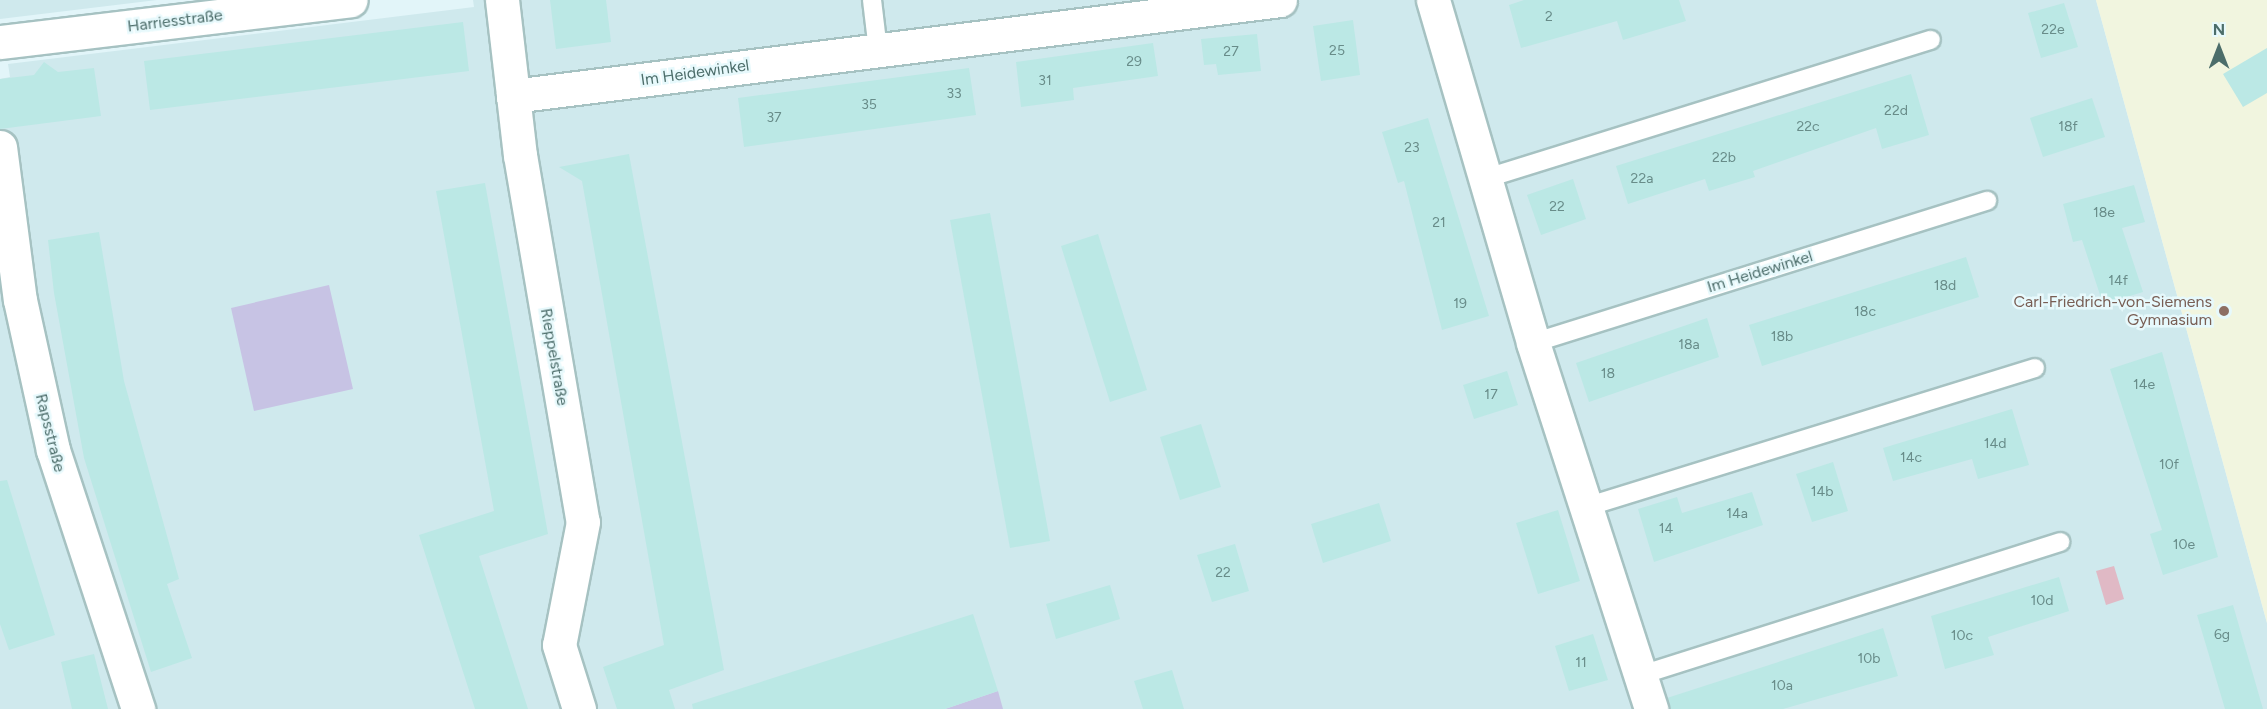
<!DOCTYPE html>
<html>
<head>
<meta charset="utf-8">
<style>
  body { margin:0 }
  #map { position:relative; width:2267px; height:709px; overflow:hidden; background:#e2f5f9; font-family:Figtree,sans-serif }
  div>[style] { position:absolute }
  .residential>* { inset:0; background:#cfe9ed }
  .education>* { inset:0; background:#f1f5df }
  .green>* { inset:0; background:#c7c3e4 }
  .water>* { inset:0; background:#e0b9c5 }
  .building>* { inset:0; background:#bbe8e5 }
  .roads { filter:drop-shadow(2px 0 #a6c2c2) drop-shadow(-2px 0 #a6c2c2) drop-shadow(0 2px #a6c2c2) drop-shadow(0 -2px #a6c2c2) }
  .lane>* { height:18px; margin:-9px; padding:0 9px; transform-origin:9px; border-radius:9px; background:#fff }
  .street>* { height:33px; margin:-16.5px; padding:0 16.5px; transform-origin:16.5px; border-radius:16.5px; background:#fff }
  .dots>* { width:16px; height:16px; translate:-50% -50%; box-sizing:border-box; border:3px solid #e7f9fc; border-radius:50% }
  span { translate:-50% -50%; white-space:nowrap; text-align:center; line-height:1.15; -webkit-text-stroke:5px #e7f9fc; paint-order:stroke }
  .number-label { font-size:14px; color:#688c89 }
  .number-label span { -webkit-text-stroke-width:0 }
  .street-label { font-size:16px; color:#4c6d6a }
  .education-label { font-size:16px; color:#785e54 }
  .right { translate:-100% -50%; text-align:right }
  .north { position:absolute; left:2189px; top:18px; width:60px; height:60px; -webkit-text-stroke:4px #e7f9fc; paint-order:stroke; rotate:0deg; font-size:16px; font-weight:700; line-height:24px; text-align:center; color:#4c6d6a }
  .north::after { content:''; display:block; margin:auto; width:21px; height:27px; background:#4c6d6a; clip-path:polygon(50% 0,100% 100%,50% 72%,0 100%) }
</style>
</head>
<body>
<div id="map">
  <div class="residential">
    <i style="clip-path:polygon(0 0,157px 0,0 19px)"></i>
    <i style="clip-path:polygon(473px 0,2096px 0,2267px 623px,2267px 709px,0 709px,0 79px,10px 77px,8px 64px,474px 7px)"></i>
  </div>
  <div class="education">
    <i style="clip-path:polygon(2096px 0,2267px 0,2267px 623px)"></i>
  </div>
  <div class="green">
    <i style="clip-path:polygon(329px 285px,353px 389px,254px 411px,231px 308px)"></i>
    <i style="clip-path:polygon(998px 691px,1003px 709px,945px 709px)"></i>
  </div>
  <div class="water">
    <i style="clip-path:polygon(2114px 566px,2124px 599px,2106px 605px,2096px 571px)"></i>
  </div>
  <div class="building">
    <i style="clip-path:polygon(550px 0,606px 0,611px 42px,556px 49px)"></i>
    <i style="clip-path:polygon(1524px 0,1679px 0,1686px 21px,1623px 40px,1617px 21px,1521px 48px,1509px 5px)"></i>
    <i style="clip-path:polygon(2064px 3px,2078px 47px,2041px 58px,2028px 13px)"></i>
    <i style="clip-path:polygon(1353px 20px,1360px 75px,1321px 81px,1313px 26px)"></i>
    <i style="clip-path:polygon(463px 22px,469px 71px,150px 110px,144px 61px)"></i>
    <i style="clip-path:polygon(1257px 34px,1261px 71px,1218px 75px,1216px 64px,1204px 65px,1201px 39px)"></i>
    <i style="clip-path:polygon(1153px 43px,1158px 76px,1073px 88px,1074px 100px,1021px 107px,1016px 62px)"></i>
    <i style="clip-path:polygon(2267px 48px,2267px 93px,2243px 107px,2223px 74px)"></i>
    <i style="clip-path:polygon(44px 62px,58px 72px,94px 68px,101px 116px,0 129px,0 79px,34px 75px)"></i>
    <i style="clip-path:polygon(969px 68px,976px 115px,744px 147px,738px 98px)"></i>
    <i style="clip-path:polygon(1911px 74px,1929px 135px,1882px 149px,1876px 128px,1753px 171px,1755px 177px,1709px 191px,1705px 179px,1628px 204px,1616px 166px)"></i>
    <i style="clip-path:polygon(2092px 98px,2105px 137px,2043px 157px,2030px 118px)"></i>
    <i style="clip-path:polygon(1428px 118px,1489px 316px,1442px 330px,1404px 181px,1398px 183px,1382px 132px)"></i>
    <i style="clip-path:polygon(629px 154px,724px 670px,669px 690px,675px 709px,617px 709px,603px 667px,664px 645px,582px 181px,559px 167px)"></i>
    <i style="clip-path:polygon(1573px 179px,1586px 219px,1541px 235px,1527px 195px)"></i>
    <i style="clip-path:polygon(485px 183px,548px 534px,479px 556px,528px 709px,475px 709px,419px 535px,494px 511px,436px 191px)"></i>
    <i style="clip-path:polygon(2134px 185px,2145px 222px,2122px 228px,2143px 292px,2103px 304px,2082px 240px,2073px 242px,2063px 204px)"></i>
    <i style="clip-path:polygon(990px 213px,1050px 541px,1010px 548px,950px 220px)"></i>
    <i style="clip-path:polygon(99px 232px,124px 381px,179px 579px,167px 584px,192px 658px,151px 672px,84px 458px,54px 293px,48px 240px)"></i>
    <i style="clip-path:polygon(1098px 234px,1147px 390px,1110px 402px,1061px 246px)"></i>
    <i style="clip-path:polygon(1966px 257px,1979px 297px,1762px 366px,1749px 325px)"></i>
    <i style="clip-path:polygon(1707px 318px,1719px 357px,1589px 402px,1576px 363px)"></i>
    <i style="clip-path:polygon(2162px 352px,2218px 557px,2163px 575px,2150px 534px,2162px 530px,2110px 369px)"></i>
    <i style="clip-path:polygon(1507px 371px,1518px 405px,1474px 419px,1463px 385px)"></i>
    <i style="clip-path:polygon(2012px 409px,2029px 465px,1978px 479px,1972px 459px,1893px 481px,1883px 448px)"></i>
    <i style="clip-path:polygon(1201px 424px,1221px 487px,1180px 500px,1160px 437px)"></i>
    <i style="clip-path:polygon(1833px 462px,1848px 511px,1812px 522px,1796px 474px)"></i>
    <i style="clip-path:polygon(7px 480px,55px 635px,9px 650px,0 624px,0 481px)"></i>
    <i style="clip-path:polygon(1752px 492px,1763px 525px,1654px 562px,1638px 509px,1677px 497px,1682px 513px)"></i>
    <i style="clip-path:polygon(1379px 503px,1391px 541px,1323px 563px,1311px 524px)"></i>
    <i style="clip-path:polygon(1558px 510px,1580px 581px,1538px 594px,1516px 523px)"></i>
    <i style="clip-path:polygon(1235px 544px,1249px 591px,1212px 602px,1197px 555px)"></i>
    <i style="clip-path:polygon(2059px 577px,2069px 611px,1988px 637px,1994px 655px,1945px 669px,1931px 616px)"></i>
    <i style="clip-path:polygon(1110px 585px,1120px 619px,1056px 639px,1046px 604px)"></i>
    <i style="clip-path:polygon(2233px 605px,2263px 709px,2225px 709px,2197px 615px)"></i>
    <i style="clip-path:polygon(973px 614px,998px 691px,945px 709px,693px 709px,692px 704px)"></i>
    <i style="clip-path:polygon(1883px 628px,1898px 676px,1783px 709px,1669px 709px,1667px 698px)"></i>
    <i style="clip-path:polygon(1593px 634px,1608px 680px,1569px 691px,1555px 646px)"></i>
    <i style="clip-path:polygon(94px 654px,108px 709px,72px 709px,61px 662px)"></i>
    <i style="clip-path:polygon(1172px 670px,1184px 709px,1143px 709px,1134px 681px)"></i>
  </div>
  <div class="roads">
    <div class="lane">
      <i style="left:872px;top:0;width:50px;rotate:83.2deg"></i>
      <i style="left:1484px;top:179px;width:468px;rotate:-17.3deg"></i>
      <i style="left:1533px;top:343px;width:476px;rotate:-17.4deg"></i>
      <i style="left:1586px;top:507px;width:470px;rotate:-17.2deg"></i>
      <i style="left:1641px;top:675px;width:440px;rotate:-17.6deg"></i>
    </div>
    <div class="street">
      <i style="left:502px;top:0;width:156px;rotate:83.4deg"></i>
      <i style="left:520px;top:155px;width:372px;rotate:80.3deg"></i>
      <i style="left:583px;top:522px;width:125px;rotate:101deg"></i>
      <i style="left:559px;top:645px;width:67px;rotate:72.6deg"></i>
      <i style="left:1433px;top:0;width:357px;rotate:73.7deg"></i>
      <i style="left:1533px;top:343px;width:385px;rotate:72.1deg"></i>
      <i style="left:0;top:42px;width:353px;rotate:-6.8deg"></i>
      <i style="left:513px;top:96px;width:773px;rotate:-7.13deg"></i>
      <i style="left:0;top:147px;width:154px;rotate:82.6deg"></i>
      <i style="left:20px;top:300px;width:154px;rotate:77.6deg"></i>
      <i style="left:53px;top:450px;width:273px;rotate:71.8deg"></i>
    </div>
  </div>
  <div class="dots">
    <i style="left:2224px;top:311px;background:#8d6e63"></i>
  </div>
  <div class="number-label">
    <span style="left:1549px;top:17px">2</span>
    <span style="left:2053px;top:30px">22e</span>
    <span style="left:1337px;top:51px">25</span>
    <span style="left:1231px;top:52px">27</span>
    <span style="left:1134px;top:62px">29</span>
    <span style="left:1045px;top:81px">31</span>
    <span style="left:954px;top:94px">33</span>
    <span style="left:869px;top:105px">35</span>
    <span style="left:1896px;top:111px">22d</span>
    <span style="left:774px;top:118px">37</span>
    <span style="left:1808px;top:127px">22c</span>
    <span style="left:2068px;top:127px">18f</span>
    <span style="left:1412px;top:148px">23</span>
    <span style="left:1724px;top:158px">22b</span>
    <span style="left:1642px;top:179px">22a</span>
    <span style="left:1557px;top:207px">22</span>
    <span style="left:2104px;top:213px">18e</span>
    <span style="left:1439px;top:223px">21</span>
    <span style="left:2118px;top:281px">14f</span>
    <span style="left:1945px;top:286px">18d</span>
    <span style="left:1460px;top:304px">19</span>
    <span style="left:1865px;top:312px">18c</span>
    <span style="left:1782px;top:337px">18b</span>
    <span style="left:1689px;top:345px">18a</span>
    <span style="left:1608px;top:374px">18</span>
    <span style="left:2144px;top:385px">14e</span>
    <span style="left:1491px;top:395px">17</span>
    <span style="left:1995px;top:444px">14d</span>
    <span style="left:1911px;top:458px">14c</span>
    <span style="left:2169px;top:465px">10f</span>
    <span style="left:1822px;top:492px">14b</span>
    <span style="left:1737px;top:514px">14a</span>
    <span style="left:1666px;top:529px">14</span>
    <span style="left:2184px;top:545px">10e</span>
    <span style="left:1223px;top:573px">22</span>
    <span style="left:2042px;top:601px">10d</span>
    <span style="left:2222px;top:635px">6g</span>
    <span style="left:1962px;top:636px">10c</span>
    <span style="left:1869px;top:659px">10b</span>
    <span style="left:1581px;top:663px">11</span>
    <span style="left:1782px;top:686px">10a</span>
  </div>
  <div class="street-label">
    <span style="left:175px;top:21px;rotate:-7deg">Harriesstraße</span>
    <span style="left:695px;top:73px;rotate:-8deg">Im Heidewinkel</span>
    <span style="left:1760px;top:272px;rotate:-17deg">Im Heidewinkel</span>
    <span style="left:554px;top:357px;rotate:80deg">Rieppelstraße</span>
    <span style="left:50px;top:433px;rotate:76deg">Rapsstraße</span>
  </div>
  <div class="education-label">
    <span class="right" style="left:2212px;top:311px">Carl-Friedrich-von-Siemens<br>Gymnasium</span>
  </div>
  <div class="north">N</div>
</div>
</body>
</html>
